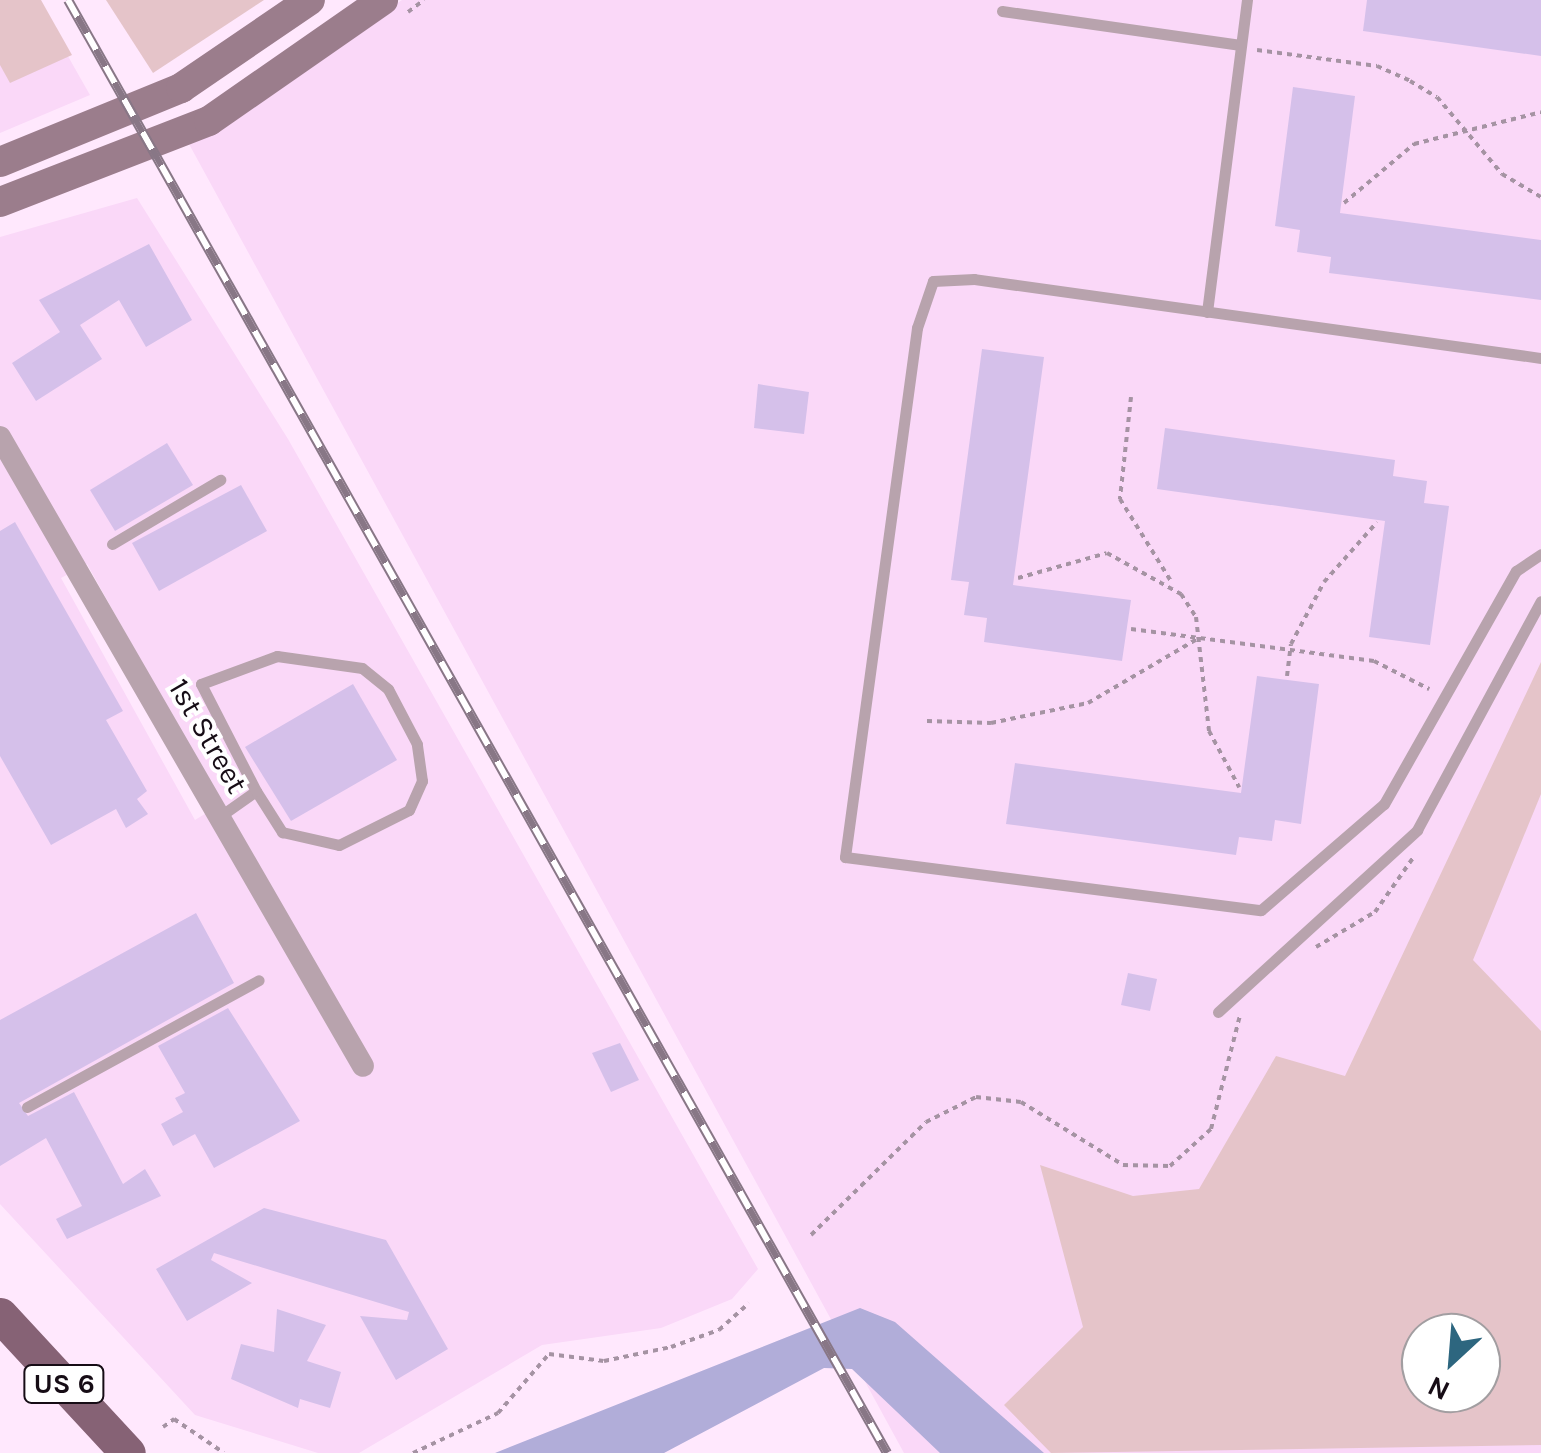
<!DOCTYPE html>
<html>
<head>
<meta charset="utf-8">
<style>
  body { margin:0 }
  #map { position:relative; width:1541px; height:1453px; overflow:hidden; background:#ffe8fd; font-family:Karla,sans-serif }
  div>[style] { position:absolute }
  .built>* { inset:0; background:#fad8f8 }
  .green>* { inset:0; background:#e5c4c9 }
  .water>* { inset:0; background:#b1add9 }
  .building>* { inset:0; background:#d5c0ea }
  .path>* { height:4px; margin-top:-2px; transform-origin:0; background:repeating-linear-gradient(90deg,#a593a3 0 5px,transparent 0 10px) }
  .lane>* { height:11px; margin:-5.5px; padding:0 5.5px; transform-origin:5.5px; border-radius:5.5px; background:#b8a3ad }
  .street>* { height:22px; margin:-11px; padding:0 11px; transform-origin:11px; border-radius:11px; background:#b8a3ad }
  .secondary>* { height:30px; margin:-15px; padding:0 15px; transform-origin:15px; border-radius:15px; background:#9b7d8c }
  .primary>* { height:35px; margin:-17.5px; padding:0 17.5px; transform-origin:17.5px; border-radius:17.5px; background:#866275 }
  .rail>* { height:10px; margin-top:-5px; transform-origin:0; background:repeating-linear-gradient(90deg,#fff 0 19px,#887786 0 38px); box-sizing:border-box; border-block:2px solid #887786 }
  span { translate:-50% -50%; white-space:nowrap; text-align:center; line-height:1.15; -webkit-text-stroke:8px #fff; paint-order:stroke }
  .shield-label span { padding:2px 8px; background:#fff; border:2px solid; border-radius:8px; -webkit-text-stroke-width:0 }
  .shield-label { font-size:28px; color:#160c15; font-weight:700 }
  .street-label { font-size:30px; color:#160c15 }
  .north { position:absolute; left:1401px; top:1313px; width:100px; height:100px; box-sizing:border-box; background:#fff; border:2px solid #a29ea1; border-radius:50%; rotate:206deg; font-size:28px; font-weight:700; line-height:40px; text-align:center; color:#160c15 }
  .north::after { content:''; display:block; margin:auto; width:35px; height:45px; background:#2d667f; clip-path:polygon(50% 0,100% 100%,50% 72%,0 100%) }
</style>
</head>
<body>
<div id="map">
  <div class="built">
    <i style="clip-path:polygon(0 0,36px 0,90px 95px,0 133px)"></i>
    <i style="clip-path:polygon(evenodd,402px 0,1541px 0,1541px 1453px,904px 1453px,189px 144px,402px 0,1421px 1333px,1481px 1333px,1481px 1393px,1421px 1393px,1421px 1333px)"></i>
    <i style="clip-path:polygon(evenodd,137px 198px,288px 439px,758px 1269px,732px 1299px,661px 1328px,542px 1345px,359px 1453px,318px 1453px,195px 1415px,0 1204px,0 237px,137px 198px,87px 564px,221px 804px,195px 820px,61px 578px,87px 564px)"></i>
  </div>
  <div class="green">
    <i style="clip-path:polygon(0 0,41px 0,72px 55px,10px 83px,0 65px)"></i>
    <i style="clip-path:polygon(106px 0,264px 0,153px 73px)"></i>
    <i style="clip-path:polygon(evenodd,1541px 662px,1541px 794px,1473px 960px,1541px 1031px,1541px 1445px,1051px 1453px,1004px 1405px,1083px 1327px,1040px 1165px,1133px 1196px,1199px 1189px,1276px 1056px,1345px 1076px,1541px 662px,1421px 1333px,1481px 1333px,1481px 1393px,1421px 1393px,1421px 1333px)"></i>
  </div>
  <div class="water">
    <i style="clip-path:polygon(860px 1308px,895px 1322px,1044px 1453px,940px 1453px,852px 1369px,824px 1368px,664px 1453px,495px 1453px)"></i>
  </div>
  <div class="building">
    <i style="clip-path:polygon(1367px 0,1541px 0,1541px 56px,1363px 31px)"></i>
    <i style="clip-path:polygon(1293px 87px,1355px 96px,1340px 213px,1541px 240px,1541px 300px,1329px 273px,1331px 257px,1297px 252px,1300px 230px,1275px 226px)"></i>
    <i style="clip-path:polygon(149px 244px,192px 320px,146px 347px,119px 300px,80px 325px,102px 359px,36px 401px,12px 363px,60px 332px,39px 300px)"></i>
    <i style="clip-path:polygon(982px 349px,1044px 357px,1013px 585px,1131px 600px,1122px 661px,984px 642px,987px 618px,964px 615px,969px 582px,951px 580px)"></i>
    <i style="clip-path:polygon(758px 384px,809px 392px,804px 434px,754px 428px)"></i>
    <i style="clip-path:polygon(1165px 428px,1395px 460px,1393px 476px,1427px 481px,1424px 503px,1449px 506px,1430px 645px,1369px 637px,1385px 521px,1157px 489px)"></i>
    <i style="clip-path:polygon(167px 443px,193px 485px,115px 531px,90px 490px)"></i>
    <i style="clip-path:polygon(241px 485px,267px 531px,159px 591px,132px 543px)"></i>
    <i style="clip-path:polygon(15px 522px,123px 711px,106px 720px,147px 791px,137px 799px,148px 814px,126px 828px,116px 809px,51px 845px,0 756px,0 531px)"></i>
    <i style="clip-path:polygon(1257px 676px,1319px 684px,1301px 824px,1275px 820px,1272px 841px,1239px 837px,1236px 855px,1006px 824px,1015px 763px,1241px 793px)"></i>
    <i style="clip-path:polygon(353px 684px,397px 760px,291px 821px,245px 747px)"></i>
    <i style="clip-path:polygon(196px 913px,234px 983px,19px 1103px,28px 1116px,74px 1092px,123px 1184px,145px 1169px,161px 1196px,67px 1239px,56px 1219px,82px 1206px,46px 1138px,0 1166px,0 1020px)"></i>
    <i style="clip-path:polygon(1128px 973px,1157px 979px,1150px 1011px,1121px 1005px)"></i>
    <i style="clip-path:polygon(228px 1008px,300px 1121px,214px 1168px,195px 1134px,173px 1146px,161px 1124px,183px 1112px,175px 1098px,185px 1093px,158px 1046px)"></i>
    <i style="clip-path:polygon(620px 1043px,639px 1080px,611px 1092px,592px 1053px)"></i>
    <i style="clip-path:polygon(264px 1208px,386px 1240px,448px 1349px,396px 1380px,360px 1316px,407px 1320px,409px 1312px,214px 1253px,211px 1260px,252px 1283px,187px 1321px,156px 1269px)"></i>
    <i style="clip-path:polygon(277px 1309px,326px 1325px,307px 1361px,341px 1372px,330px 1408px,300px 1399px,298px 1408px,231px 1379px,241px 1344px,274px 1352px)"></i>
  </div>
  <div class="path">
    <i style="left:408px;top:12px;width:20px;rotate:-37deg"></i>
    <i style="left:1257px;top:50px;width:121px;rotate:7.6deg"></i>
    <i style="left:1377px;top:66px;width:36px;rotate:24deg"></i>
    <i style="left:1410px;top:81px;width:31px;rotate:31deg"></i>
    <i style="left:1437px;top:97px;width:101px;rotate:49.8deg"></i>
    <i style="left:1502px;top:174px;width:45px;rotate:30.5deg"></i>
    <i style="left:1344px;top:203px;width:92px;rotate:-40.1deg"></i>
    <i style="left:1414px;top:144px;width:131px;rotate:-14.1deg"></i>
    <i style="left:1131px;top:397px;width:103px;rotate:96.2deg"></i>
    <i style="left:1120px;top:499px;width:99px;rotate:58.2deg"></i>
    <i style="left:1018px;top:578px;width:92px;rotate:-15.7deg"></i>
    <i style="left:1107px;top:553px;width:85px;rotate:29deg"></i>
    <i style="left:1181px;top:594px;width:27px;rotate:57deg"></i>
    <i style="left:1196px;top:617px;width:115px;rotate:83.5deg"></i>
    <i style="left:1209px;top:731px;width:64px;rotate:61.8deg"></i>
    <i style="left:1131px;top:629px;width:245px;rotate:7.5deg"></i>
    <i style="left:1374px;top:661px;width:62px;rotate:27deg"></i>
    <i style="left:1287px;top:676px;width:32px;rotate:-83deg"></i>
    <i style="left:1291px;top:644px;width:70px;rotate:-62deg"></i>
    <i style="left:1324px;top:582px;width:80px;rotate:-48.5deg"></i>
    <i style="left:927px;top:721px;width:64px;rotate:1.8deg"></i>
    <i style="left:991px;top:723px;width:99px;rotate:-11.7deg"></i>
    <i style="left:1088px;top:703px;width:126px;rotate:-30.4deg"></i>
    <i style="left:1316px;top:947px;width:69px;rotate:-30.7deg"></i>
    <i style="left:1375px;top:912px;width:66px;rotate:-54.9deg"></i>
    <i style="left:811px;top:1235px;width:161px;rotate:-44.5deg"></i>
    <i style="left:926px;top:1122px;width:56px;rotate:-26.6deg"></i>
    <i style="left:976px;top:1097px;width:45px;rotate:6.3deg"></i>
    <i style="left:1021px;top:1102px;width:120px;rotate:31.7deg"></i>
    <i style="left:1123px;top:1165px;width:47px;rotate:1.2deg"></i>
    <i style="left:1170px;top:1166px;width:55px;rotate:-42.1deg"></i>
    <i style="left:1211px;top:1129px;width:118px;rotate:-75.7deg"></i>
    <i style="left:163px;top:1427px;width:14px;rotate:-36deg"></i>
    <i style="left:174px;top:1419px;width:60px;rotate:34.2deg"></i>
    <i style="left:413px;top:1453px;width:94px;rotate:-25.2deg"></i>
    <i style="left:498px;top:1413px;width:78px;rotate:-49.2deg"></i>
    <i style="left:549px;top:1354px;width:55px;rotate:7.3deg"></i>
    <i style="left:604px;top:1361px;width:68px;rotate:-11.8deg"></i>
    <i style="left:671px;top:1347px;width:51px;rotate:-19.5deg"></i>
    <i style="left:719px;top:1330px;width:40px;rotate:-42deg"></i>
  </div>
  <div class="lane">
    <i style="left:1002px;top:11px;width:241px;rotate:8.1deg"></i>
    <i style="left:1207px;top:312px;width:315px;rotate:-82.7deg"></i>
    <i style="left:1541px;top:358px;width:572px;rotate:-172.07deg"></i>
    <i style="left:974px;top:279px;width:41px;rotate:177.2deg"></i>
    <i style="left:933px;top:281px;width:50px;rotate:108.8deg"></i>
    <i style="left:917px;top:328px;width:534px;rotate:97.75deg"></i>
    <i style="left:845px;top:857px;width:419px;rotate:7.3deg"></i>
    <i style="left:1261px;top:910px;width:162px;rotate:-40.8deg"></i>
    <i style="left:1384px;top:804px;width:268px;rotate:-60.5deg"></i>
    <i style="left:1516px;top:571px;width:30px;rotate:-34deg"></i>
    <i style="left:112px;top:544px;width:126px;rotate:-30.7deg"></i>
    <i style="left:219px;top:817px;width:45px;rotate:-35.1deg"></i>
    <i style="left:256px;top:791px;width:49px;rotate:57.6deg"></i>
    <i style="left:282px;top:832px;width:58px;rotate:12.8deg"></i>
    <i style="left:339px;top:845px;width:78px;rotate:-26.6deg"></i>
    <i style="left:409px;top:810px;width:32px;rotate:-66deg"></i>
    <i style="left:422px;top:781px;width:37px;rotate:-98deg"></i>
    <i style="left:417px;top:744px;width:62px;rotate:-117.8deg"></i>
    <i style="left:388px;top:689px;width:33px;rotate:-141deg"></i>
    <i style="left:362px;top:668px;width:86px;rotate:-172deg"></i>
    <i style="left:277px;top:656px;width:81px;rotate:159.8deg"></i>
    <i style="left:201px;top:684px;width:120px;rotate:62.8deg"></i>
    <i style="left:1218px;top:1012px;width:270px;rotate:-42.4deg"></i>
    <i style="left:1417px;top:830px;width:260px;rotate:-61.6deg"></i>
    <i style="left:27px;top:1107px;width:264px;rotate:-28.7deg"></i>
  </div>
  <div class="street">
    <i style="left:0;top:437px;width:726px;rotate:60.01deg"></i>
  </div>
  <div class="secondary">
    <i style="left:0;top:162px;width:196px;rotate:-22.2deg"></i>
    <i style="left:181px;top:88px;width:156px;rotate:-34.3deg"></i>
    <i style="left:0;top:202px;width:224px;rotate:-21.2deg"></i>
    <i style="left:209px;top:121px;width:212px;rotate:-34.8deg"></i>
  </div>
  <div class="primary">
    <i style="left:0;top:1315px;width:188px;rotate:47.2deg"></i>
  </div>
  <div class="rail">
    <i style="left:68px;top:0;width:1668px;rotate:60.59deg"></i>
  </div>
  <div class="shield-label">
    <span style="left:64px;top:1384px">US 6</span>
  </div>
  <div class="street-label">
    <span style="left:208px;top:736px;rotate:60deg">1st Street</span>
  </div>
  <div class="north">N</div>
</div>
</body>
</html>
